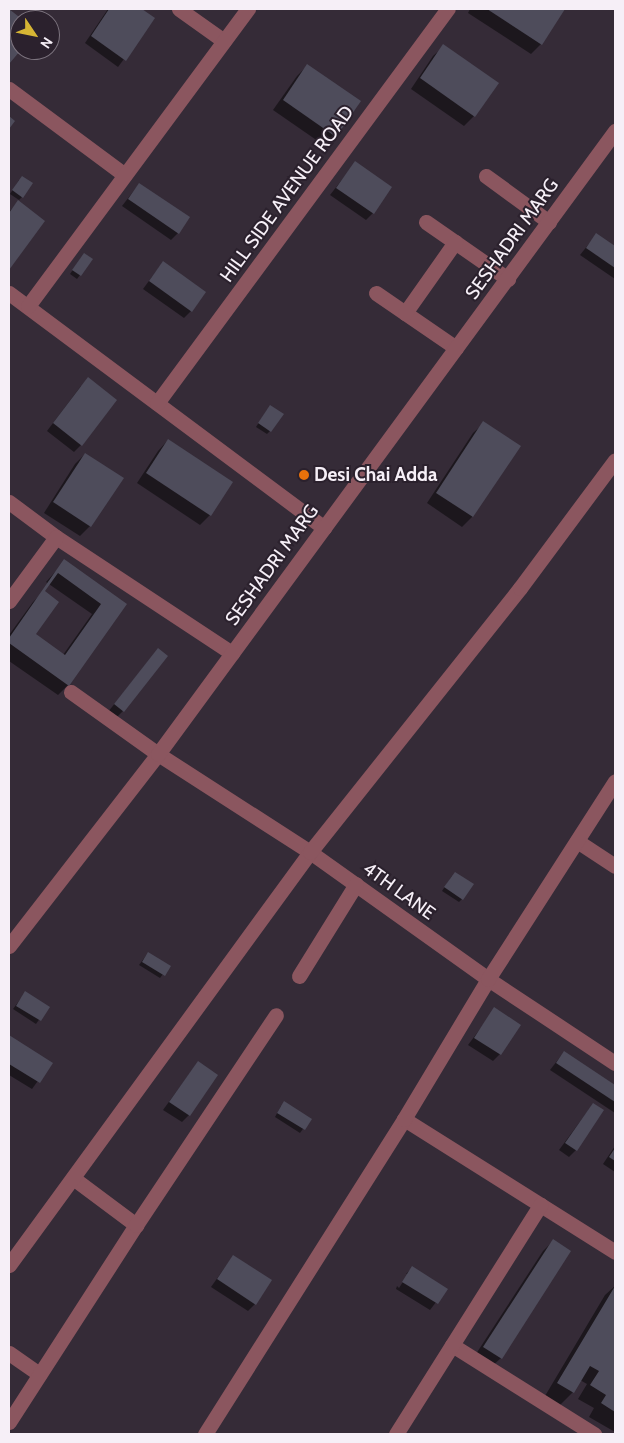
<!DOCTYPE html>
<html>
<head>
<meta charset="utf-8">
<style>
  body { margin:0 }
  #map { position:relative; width:624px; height:1443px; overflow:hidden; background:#352b37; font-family:Cabin,sans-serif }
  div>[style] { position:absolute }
  .shadow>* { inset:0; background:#0007 }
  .building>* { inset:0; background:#4e4c5b }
  .street>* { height:15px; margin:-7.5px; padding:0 7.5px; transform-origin:7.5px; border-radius:7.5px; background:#8b565f }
  .dots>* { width:14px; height:14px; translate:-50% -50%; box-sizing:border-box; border:2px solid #2b212d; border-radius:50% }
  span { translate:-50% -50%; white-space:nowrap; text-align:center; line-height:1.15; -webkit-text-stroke:4px #2b212d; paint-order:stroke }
  .street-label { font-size:19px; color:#f6eff7 }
  .poi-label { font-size:19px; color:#f6eff7; font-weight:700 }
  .left { translate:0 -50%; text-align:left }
  .frame { position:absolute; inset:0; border:10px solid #f6eff7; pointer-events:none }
  .north { position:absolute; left:10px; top:10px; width:50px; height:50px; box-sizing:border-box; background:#2b212d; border:1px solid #7c737e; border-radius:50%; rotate:124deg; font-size:14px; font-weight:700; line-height:20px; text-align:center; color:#f6eff7 }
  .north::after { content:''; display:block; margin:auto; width:18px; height:22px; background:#d6b534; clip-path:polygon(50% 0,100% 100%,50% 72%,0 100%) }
</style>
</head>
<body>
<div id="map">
  <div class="shadow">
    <i style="clip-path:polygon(108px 9px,139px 9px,154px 19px,118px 67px,85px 43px)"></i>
    <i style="clip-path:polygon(470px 9px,563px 9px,541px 44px,531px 54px,468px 13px)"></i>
    <i style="clip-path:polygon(9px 10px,21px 20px,20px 49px,9px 62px)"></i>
    <i style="clip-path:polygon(444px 46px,474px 116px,464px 126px,411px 89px,433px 56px)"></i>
    <i style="clip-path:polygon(307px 66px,335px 136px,325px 146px,273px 110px,297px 76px)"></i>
    <i style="clip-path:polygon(355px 163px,373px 213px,366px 220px,330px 195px)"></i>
    <i style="clip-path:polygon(19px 180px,22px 197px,19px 200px,10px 194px)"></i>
    <i style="clip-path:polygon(139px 184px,178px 233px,171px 240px,122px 206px)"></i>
    <i style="clip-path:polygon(18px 202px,43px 221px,9px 268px,9px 212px)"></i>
    <i style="clip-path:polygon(596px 235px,615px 248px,615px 279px,580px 255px)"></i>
    <i style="clip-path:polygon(81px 258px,91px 260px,77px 279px,70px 274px)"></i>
    <i style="clip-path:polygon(163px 262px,191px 311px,184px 318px,143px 289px)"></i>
    <i style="clip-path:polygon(81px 386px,81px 445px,74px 452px,47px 431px)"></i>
    <i style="clip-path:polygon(267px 410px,270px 431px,267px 434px,256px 427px)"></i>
    <i style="clip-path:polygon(484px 423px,519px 446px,472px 517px,462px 527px,427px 503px,473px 433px)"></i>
    <i style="clip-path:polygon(168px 440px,210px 515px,200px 525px,137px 483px,158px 451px)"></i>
    <i style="clip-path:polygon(85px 454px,90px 526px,80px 536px,44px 513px,75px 464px)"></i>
    <i style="clip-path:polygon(65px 561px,125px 604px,68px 685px,58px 695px,9px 661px,9px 635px,33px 602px,43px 592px,35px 635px,63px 655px,92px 614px,46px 582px)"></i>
    <i style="clip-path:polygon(158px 649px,123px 711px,116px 718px,108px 712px)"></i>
    <i style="clip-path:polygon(452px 876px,462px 899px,459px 902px,442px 891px)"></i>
    <i style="clip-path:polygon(148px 953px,169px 966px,160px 978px,139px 965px)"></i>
    <i style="clip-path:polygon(25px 993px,48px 1007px,36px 1024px,13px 1009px)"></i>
    <i style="clip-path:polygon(495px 1009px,500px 1054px,493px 1061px,468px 1045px)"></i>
    <i style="clip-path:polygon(9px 1036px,51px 1063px,32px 1089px,9px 1075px)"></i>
    <i style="clip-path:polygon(564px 1052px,615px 1086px,615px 1113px,550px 1070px)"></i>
    <i style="clip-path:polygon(198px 1062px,189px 1115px,182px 1122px,163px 1110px)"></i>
    <i style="clip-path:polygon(593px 1104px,576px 1150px,569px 1157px,559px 1150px)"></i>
    <i style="clip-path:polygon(281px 1106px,310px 1119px,300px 1133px,275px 1117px)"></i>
    <i style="clip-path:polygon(615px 1146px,615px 1172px,603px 1164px)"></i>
    <i style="clip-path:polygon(553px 1241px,501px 1358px,490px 1368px,474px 1357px,543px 1251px)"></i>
    <i style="clip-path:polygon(233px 1256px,255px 1304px,248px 1311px,211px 1287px)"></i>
    <i style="clip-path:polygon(412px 1268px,446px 1289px,430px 1310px,396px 1289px,397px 1286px,399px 1288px,408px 1274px,406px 1274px)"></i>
    <i style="clip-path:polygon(615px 1286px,615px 1432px,589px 1417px,594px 1408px,578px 1399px,587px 1384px,580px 1380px,573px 1392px,560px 1405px,545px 1396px,605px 1295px)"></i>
  </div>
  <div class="building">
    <i style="clip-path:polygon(9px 9px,23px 20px,20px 20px,20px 51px,9px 64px)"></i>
    <i style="clip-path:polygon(109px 9px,142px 9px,155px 18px,126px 61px,91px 36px)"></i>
    <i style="clip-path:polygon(487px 9px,565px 9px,542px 45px)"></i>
    <i style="clip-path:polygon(443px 44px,499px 83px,475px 117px,420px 78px)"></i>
    <i style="clip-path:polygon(307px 64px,361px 101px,336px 137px,283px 100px)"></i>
    <i style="clip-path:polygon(9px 116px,15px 121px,9px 129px)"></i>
    <i style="clip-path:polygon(355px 161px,392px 187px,374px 214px,336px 188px)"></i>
    <i style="clip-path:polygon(22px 176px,33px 183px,23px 198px,12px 190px)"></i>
    <i style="clip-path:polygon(139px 183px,190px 217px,179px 234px,128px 199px)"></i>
    <i style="clip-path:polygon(18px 200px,45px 221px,9px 270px,9px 213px)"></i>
    <i style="clip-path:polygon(596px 233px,615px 246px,615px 268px,586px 248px)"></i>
    <i style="clip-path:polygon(84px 253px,93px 259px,81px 276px,72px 270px)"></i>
    <i style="clip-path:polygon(163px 261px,206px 292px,192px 312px,149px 281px)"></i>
    <i style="clip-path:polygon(88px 377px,117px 400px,82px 446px,53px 423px)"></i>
    <i style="clip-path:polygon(270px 405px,284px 414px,271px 432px,258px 423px)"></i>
    <i style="clip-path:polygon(483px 421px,521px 446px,473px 517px,436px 493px)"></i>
    <i style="clip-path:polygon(168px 439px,233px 482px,211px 516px,146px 473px)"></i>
    <i style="clip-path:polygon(85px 453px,124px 478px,91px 527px,53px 502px)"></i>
    <i style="clip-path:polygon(evenodd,64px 559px,127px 604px,69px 686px,9px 643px,9px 638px,64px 559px,58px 573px,101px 604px,65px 655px,36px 634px,59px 602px,45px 591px,58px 573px)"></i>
    <i style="clip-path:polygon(158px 648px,168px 656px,124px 712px,114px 704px)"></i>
    <i style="clip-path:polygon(455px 872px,474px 884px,463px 900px,444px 887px)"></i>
    <i style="clip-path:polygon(148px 952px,171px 966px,165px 976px,142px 962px)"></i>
    <i style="clip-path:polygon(25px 991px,50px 1007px,41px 1021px,16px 1006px)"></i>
    <i style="clip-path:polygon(494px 1007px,521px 1025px,501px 1055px,474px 1038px)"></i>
    <i style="clip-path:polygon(9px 1035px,53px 1063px,40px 1083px,9px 1064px)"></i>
    <i style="clip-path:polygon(564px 1051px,615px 1085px,615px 1102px,556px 1063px)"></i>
    <i style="clip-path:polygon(198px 1061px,218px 1075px,190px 1116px,169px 1102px)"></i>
    <i style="clip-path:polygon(284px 1101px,312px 1119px,305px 1130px,277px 1113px)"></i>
    <i style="clip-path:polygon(593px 1103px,604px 1110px,577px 1151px,565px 1143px)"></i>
    <i style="clip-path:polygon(615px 1148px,615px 1161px,609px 1157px)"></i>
    <i style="clip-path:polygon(553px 1239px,571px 1251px,502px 1359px,483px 1347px)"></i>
    <i style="clip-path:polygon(233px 1255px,272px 1280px,256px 1305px,217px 1279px)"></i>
    <i style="clip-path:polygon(412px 1266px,448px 1289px,438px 1304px,402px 1282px)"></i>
    <i style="clip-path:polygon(615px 1286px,615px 1412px,601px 1403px,606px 1395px,590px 1385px,599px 1371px,590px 1366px,574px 1393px,557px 1383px)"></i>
  </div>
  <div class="street">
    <i style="left:179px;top:9px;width:55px;rotate:35.4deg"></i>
    <i style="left:9px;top:89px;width:144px;rotate:36.6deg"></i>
    <i style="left:486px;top:176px;width:78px;rotate:36.1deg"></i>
    <i style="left:426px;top:222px;width:100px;rotate:34.8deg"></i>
    <i style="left:9px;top:293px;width:393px;rotate:36.7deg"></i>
    <i style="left:376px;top:293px;width:97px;rotate:34.5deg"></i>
    <i style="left:28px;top:306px;width:370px;rotate:-53.5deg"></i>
    <i style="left:405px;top:313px;width:87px;rotate:-54.8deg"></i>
    <i style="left:157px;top:403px;width:490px;rotate:-53.6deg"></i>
    <i style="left:9px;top:502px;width:59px;rotate:36.7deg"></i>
    <i style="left:56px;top:537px;width:211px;rotate:33.4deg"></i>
    <i style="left:9px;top:601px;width:79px;rotate:-53.7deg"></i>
    <i style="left:71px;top:692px;width:107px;rotate:35.5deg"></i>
    <i style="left:158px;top:754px;width:181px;rotate:32.8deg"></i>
    <i style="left:310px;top:852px;width:219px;rotate:35.5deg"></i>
    <i style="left:488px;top:979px;width:152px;rotate:33.5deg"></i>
    <i style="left:577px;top:841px;width:45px;rotate:33.3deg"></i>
    <i style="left:9px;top:946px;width:243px;rotate:-52.2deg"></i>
    <i style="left:158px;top:754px;width:773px;rotate:-53.74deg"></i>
    <i style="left:299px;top:976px;width:108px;rotate:-58.2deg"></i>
    <i style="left:404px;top:1119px;width:249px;rotate:32.2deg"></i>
    <i style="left:73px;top:1178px;width:79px;rotate:36.7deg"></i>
    <i style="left:9px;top:1265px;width:511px;rotate:-53.91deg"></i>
    <i style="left:310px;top:852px;width:337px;rotate:-51.5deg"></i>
    <i style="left:520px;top:588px;width:159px;rotate:-53.4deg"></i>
    <i style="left:452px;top:1345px;width:168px;rotate:32.1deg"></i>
    <i style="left:9px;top:1353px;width:37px;rotate:35deg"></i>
    <i style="left:9px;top:1422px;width:234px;rotate:-57.2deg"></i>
    <i style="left:136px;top:1225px;width:252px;rotate:-56.3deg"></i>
    <i style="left:205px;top:1434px;width:373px;rotate:-57.7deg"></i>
    <i style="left:404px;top:1119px;width:163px;rotate:-59deg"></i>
    <i style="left:488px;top:979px;width:235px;rotate:-57.3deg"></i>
    <i style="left:396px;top:1434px;width:271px;rotate:-57.8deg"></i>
  </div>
  <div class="dots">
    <i style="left:304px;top:475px;background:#e8710a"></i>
  </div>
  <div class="street-label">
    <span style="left:287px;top:194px;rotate:-54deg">HILL SIDE AVENUE ROAD</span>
    <span style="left:512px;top:239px;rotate:-54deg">SESHADRI MARG</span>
    <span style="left:272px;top:565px;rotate:-54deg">SESHADRI MARG</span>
    <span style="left:399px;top:891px;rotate:36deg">4TH LANE</span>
  </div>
  <div class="poi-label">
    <span class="left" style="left:314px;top:475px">Desi Chai Adda</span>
  </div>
  <div class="frame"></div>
  <div class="north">N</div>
</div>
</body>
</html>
